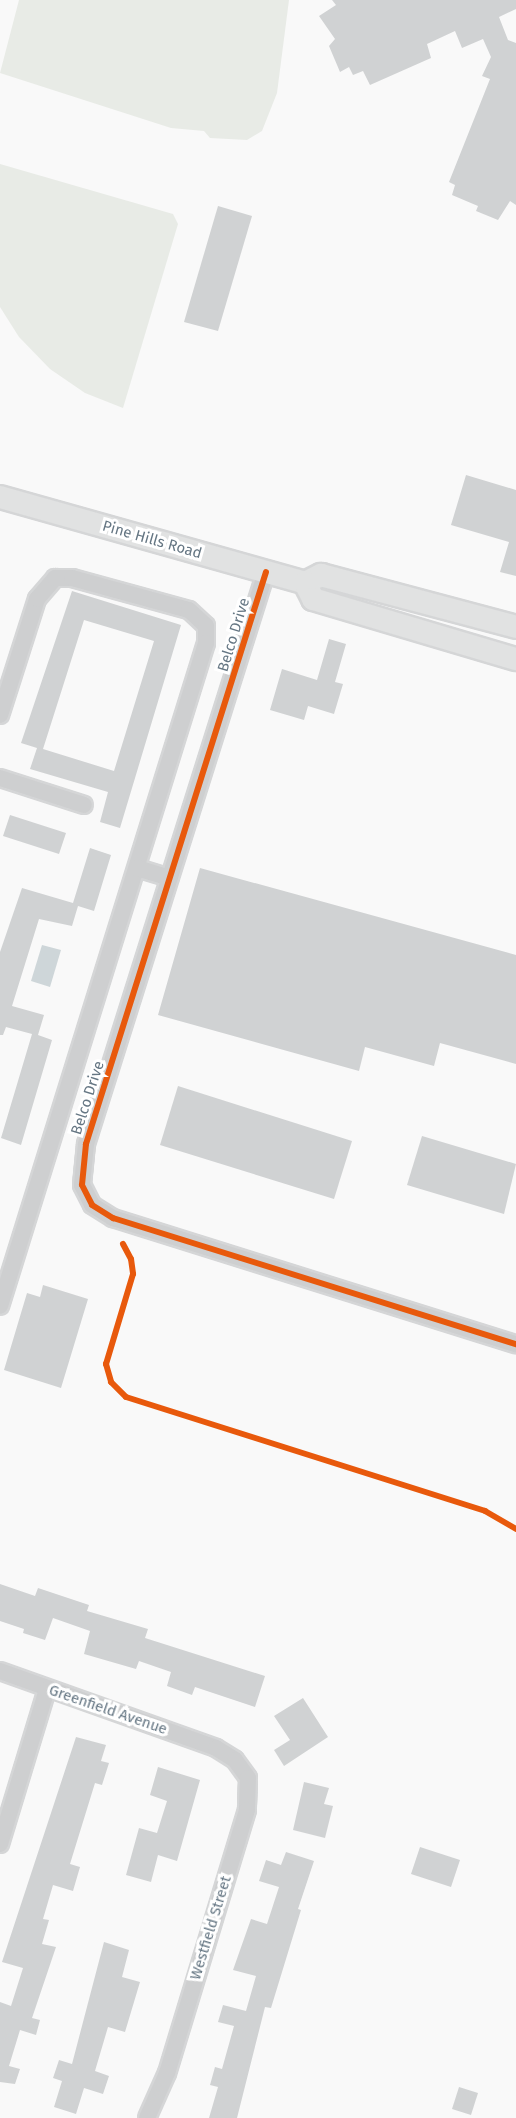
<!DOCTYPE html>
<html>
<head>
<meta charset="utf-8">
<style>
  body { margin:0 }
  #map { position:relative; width:516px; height:2118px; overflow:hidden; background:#f9f9f9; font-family:"Fira Sans",sans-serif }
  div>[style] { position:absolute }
  .green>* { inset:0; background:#e8ebe6 }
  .water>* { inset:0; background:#ced6d9 }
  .building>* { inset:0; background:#d0d2d3 }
  .roads { filter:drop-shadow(2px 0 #d5d6d7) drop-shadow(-2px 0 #d5d6d7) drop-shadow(0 2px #d5d6d7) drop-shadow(0 -2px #d5d6d7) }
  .street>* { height:16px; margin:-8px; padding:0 8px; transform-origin:8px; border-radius:8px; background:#cecfd0 }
  .secondary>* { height:22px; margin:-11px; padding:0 11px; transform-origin:11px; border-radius:11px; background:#e1e2e2 }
  .cycleway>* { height:6px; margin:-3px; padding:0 3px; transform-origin:3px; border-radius:3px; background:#e8590c }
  span { translate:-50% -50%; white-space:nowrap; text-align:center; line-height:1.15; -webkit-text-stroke:6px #fff; paint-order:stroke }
  .street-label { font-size:15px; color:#657683 }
</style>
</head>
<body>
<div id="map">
  <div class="green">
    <i style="clip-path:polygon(19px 0,289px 0,277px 93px,262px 131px,247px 140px,210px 138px,204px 131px,171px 128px,0 73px)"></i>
    <i style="clip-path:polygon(0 164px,173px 214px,178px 224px,123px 408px,85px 393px,50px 369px,19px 337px,0 307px)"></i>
  </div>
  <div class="water">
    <i style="clip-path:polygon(42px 945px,61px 950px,50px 987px,31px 981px)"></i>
  </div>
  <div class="building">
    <i style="clip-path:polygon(332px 0,516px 0,516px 9px,499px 17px,508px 40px,516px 43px,516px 205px,510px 201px,498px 220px,476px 211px,478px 206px,452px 195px,455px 185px,449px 182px,490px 79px,482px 76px,491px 57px,483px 39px,462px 48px,455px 31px,427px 44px,431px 58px,370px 85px,363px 71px,353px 75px,349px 67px,340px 72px,329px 46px,335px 39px,319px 16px,336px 5px)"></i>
    <i style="clip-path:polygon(218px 206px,252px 216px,218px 331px,184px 322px)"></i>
    <i style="clip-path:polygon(466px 475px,516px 490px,516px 576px,500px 572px,509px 542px,451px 525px)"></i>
    <i style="clip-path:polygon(evenodd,72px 591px,181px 625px,120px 828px,100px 822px,108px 792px,30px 769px,37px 748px,21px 743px,72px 591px,84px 620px,154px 641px,114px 771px,43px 749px,84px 620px)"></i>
    <i style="clip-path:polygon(329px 639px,346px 644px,335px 682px,343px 684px,334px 714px,308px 706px,304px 720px,270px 710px,282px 669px,317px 680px)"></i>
    <i style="clip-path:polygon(10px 815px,66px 833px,59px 854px,3px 836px)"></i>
    <i style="clip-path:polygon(90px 848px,111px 855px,94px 911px,78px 906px,72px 926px,39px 919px,12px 1006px,44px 1015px,38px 1035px,52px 1040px,21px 1145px,1px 1138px,32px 1034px,6px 1027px,3px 1035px,0 1035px,0 952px,22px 888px,73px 903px)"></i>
    <i style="clip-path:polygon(200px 868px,516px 955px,516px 1064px,440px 1043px,434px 1066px,365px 1047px,359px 1071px,158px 1015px)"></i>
    <i style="clip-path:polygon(178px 1086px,352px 1141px,334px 1199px,160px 1145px)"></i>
    <i style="clip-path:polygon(422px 1136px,516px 1164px,504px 1214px,407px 1185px)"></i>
    <i style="clip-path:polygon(43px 1285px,88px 1299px,61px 1388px,4px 1370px,27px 1293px,40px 1297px)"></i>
    <i style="clip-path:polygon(0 1584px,35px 1596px,38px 1588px,89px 1605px,87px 1611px,148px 1629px,145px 1638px,265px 1676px,255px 1707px,195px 1687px,192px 1695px,167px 1686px,171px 1672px,139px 1661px,136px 1669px,84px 1654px,90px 1631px,53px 1618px,45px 1640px,23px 1633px,24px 1629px,0 1621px)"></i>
    <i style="clip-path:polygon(303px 1698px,328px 1737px,284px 1766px,274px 1750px,290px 1740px,274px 1716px)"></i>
    <i style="clip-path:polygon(76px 1737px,106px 1745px,101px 1761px,109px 1763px,102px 1785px,95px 1783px,70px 1864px,80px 1867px,73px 1891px,53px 1885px,43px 1919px,49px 1920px,42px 1944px,56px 1947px,32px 2018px,40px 2020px,36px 2035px,20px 2030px,9px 2066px,20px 2069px,15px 2084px,0 2082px,0 2002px,11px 2006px,23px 1968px,2px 1962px)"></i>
    <i style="clip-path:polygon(158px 1767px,200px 1780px,177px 1861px,158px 1855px,151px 1882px,126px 1875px,139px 1828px,157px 1833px,167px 1801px,150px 1795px)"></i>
    <i style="clip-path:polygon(304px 1782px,329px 1788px,324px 1804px,333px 1806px,325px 1838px,293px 1830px)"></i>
    <i style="clip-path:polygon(420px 1847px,460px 1860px,451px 1887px,411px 1874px)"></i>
    <i style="clip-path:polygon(286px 1852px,314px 1861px,298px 1909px,301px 1910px,271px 2008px,265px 2007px,237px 2118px,209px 2118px,218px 2087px,210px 2085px,215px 2067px,222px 2069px,234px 2026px,218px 2022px,223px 2005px,246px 2011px,256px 1976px,233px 1970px,251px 1919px,267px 1924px,279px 1887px,259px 1881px,266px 1860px,281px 1865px)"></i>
    <i style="clip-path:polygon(104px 1942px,129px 1950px,122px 1977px,140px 1982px,125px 2032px,108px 2027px,95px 2071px,109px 2076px,103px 2094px,84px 2088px,76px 2114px,54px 2107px,62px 2081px,53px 2078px,59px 2060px,72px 2064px)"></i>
    <i style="clip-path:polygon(459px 2087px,478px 2093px,471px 2115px,452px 2109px)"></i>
  </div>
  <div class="roads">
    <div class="street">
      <i style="left:266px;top:572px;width:600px;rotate:107.47deg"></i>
      <i style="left:86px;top:1144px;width:41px;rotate:95.6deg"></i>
      <i style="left:82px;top:1185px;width:22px;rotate:63deg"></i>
      <i style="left:92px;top:1205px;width:25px;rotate:32deg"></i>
      <i style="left:113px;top:1218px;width:422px;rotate:17.4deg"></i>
      <i style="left:0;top:715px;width:122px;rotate:-72.3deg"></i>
      <i style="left:37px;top:599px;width:28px;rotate:-49deg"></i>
      <i style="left:55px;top:578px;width:17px"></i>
      <i style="left:72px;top:578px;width:121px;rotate:15.3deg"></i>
      <i style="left:189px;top:610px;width:23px;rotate:43deg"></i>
      <i style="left:206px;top:626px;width:17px;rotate:90deg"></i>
      <i style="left:206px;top:643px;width:694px;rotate:107.26deg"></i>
      <i style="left:0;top:778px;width:88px;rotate:17.8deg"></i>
      <i style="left:137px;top:868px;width:34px;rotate:17deg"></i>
      <i style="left:0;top:1671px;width:229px;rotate:19.6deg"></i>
      <i style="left:216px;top:1748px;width:22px;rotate:32deg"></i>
      <i style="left:235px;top:1760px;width:22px;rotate:54deg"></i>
      <i style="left:248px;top:1778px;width:32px;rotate:92deg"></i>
      <i style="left:247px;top:1810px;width:275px;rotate:106.9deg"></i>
      <i style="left:167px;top:2073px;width:49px;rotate:114deg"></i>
      <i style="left:0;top:1844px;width:162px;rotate:-73.1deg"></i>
    </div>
    <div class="secondary">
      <i style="left:0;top:497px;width:317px;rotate:15.7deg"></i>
      <i style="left:305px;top:583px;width:18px;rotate:-27deg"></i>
      <i style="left:321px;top:575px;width:202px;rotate:14.9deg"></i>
      <i style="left:305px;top:583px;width:18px;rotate:63deg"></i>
      <i style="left:313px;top:599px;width:212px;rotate:16.5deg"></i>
    </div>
  </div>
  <div class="cycleway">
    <i style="left:266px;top:572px;width:600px;rotate:107.47deg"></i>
    <i style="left:86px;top:1144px;width:41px;rotate:95.6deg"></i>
    <i style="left:82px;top:1185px;width:22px;rotate:63deg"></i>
    <i style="left:92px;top:1205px;width:25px;rotate:32deg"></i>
    <i style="left:113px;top:1218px;width:422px;rotate:17.4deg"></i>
    <i style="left:123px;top:1244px;width:17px;rotate:62deg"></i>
    <i style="left:131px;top:1259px;width:15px;rotate:82deg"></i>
    <i style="left:133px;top:1274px;width:94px;rotate:106.7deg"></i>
    <i style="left:106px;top:1364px;width:19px;rotate:74deg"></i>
    <i style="left:111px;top:1382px;width:21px;rotate:45deg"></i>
    <i style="left:126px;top:1397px;width:377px;rotate:17.6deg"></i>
    <i style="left:485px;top:1511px;width:36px;rotate:30deg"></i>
  </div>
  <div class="street-label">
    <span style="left:152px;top:540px;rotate:16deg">Pine Hills Road</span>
    <span style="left:234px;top:635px;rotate:-73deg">Belco Drive</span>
    <span style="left:88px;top:1098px;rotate:-72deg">Belco Drive</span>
    <span style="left:108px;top:1710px;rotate:19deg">Greenfield Avenue</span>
    <span style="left:211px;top:1928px;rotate:-73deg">Westfield Street</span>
  </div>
</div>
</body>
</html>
